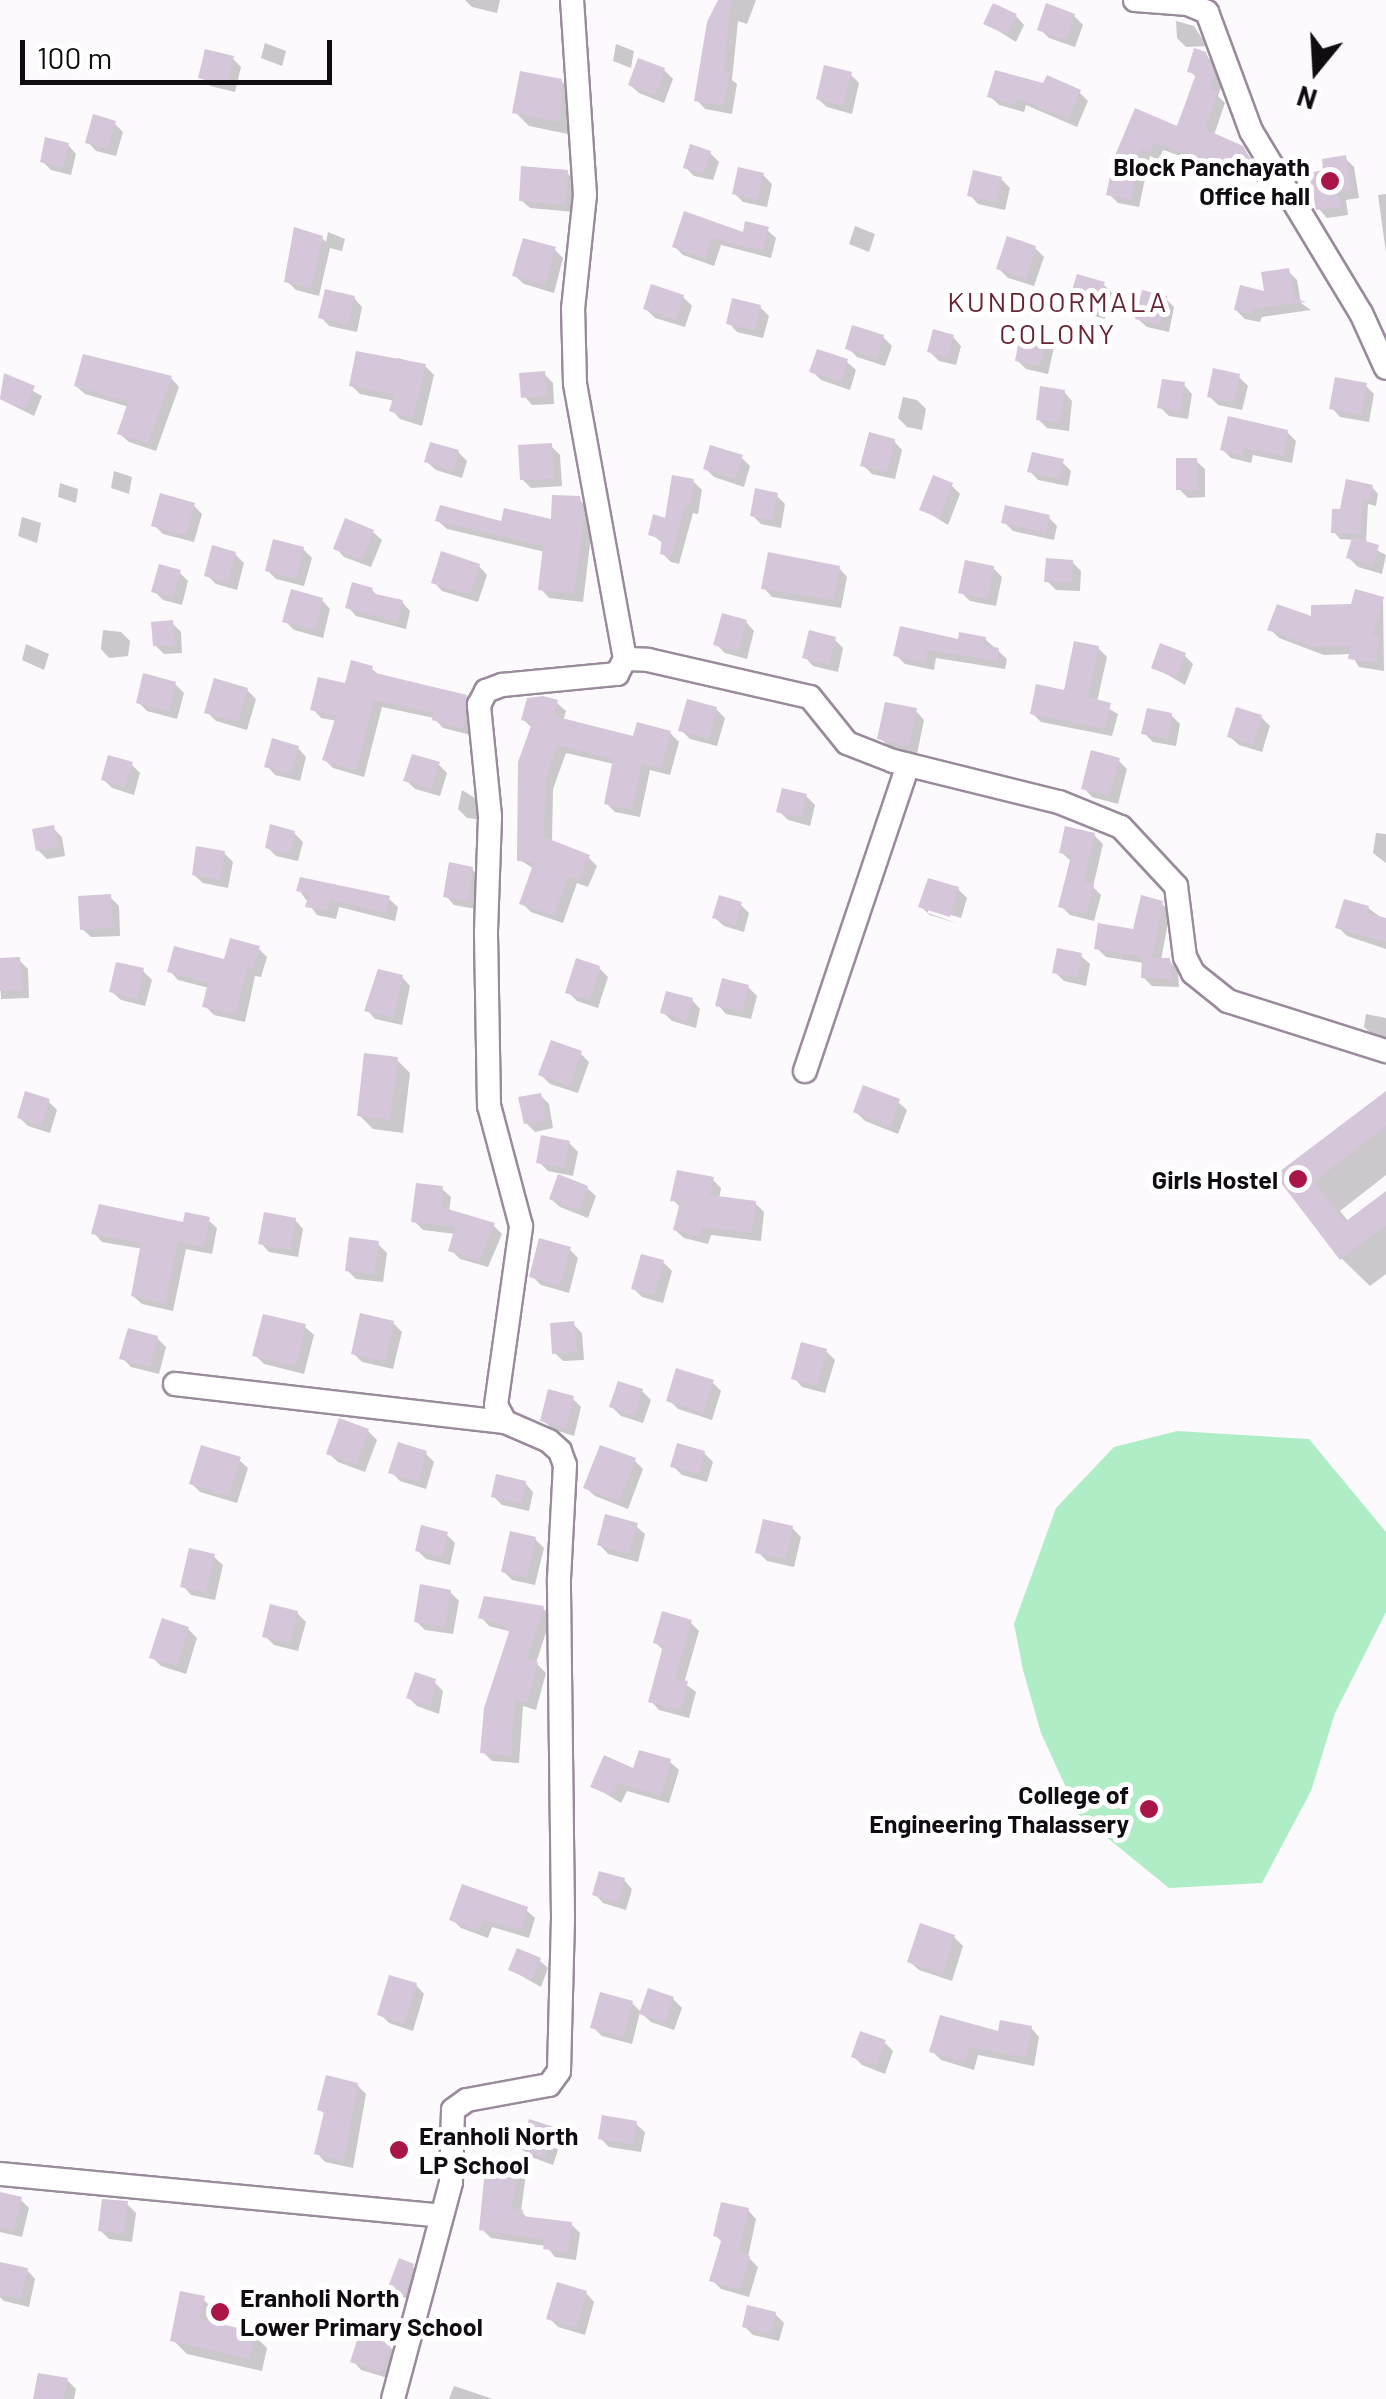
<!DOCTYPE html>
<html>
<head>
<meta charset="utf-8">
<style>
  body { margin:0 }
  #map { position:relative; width:1386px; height:2399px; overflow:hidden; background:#fdfafd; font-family:Barlow,sans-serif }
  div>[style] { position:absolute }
  .green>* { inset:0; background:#afedc6 }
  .shadow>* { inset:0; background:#0003 }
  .building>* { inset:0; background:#d5c6d9 }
  .roads { filter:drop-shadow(2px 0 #9a8b9c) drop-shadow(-2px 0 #9a8b9c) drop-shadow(0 2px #9a8b9c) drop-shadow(0 -2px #9a8b9c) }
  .minor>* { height:22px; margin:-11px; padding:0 11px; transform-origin:11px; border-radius:11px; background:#fff }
  .dots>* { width:28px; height:28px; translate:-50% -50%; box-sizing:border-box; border:5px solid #fff; border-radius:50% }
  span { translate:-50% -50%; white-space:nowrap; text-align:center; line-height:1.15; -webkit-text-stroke:10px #fff; paint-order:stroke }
  .poi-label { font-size:25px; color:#110c12; font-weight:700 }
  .right { translate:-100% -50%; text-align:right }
  .left { translate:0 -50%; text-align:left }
  .neighbourhood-label { font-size:28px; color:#692434; letter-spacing:2.5px }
  .north { position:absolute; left:1266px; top:20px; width:100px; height:100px; -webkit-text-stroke:8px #fff; paint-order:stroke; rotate:198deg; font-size:28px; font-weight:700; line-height:40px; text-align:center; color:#110c12 }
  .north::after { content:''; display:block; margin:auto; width:35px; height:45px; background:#110c12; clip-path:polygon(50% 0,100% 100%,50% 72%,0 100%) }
  .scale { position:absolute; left:20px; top:40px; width:312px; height:45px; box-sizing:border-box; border:5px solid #110c12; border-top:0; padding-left:12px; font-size:30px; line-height:35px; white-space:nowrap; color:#110c12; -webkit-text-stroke:8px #fff; paint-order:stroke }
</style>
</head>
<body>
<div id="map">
  <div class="green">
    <i style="clip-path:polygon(1177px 1431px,1309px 1439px,1386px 1532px,1386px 1612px,1335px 1713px,1311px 1791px,1262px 1883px,1169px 1888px,1078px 1814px,1041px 1733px,1023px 1670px,1014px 1624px,1056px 1508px,1114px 1447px)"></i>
  </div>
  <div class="shadow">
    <i style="clip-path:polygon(465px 0,500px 0,497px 13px,472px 7px)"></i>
    <i style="clip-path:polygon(719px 0,756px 0,747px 24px,738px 21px,732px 80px,737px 84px,732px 114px,705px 109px,697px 100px)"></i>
    <i style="clip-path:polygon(1016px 16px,1024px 25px,1016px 42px,986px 23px)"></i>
    <i style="clip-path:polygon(1074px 16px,1083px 25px,1075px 47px,1049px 38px,1040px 29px)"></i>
    <i style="clip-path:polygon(1176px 21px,1194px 26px,1207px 46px,1186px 47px,1177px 38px)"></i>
    <i style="clip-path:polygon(265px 43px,286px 51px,282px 66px,261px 58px)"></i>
    <i style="clip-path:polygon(616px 44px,634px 51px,631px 68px,613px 61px)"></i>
    <i style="clip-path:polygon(1204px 54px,1214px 63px,1222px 85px,1218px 96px,1225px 103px,1214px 135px,1251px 158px,1261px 174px,1258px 182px,1163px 150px,1159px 160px,1150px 156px,1139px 207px,1118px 203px,1109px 194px,1116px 159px,1178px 129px,1197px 78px,1190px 71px)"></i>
    <i style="clip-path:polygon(232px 58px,241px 67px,235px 92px,210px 86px,201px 77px)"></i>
    <i style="clip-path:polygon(664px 70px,673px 79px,664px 103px,639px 93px,630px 85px)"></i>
    <i style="clip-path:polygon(850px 74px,859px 83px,852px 114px,827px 107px,818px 99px)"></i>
    <i style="clip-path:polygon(561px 81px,575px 95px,573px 135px,529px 126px,515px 112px)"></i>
    <i style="clip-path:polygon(1079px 92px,1088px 101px,1077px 127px,1026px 105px,1024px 112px,999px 105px,990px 96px)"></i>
    <i style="clip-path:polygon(114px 123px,123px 132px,116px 156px,96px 151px,88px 142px)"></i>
    <i style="clip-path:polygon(68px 145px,76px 154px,71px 175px,51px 170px,42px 161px)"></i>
    <i style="clip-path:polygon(710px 153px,719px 162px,713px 180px,694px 176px,685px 167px)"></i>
    <i style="clip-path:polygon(1345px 158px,1354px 167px,1359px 198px,1346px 200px,1348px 215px,1327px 218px,1319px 209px)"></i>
    <i style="clip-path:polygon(567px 173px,576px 182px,574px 212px,530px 208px,521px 200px)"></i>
    <i style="clip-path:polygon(763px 175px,772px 184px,767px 207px,743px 202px,734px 193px)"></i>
    <i style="clip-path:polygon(1001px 179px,1010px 188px,1005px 210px,978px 204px,970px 195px)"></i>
    <i style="clip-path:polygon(1386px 194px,1386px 253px,1378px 195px)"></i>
    <i style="clip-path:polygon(685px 214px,744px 235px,767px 230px,776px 238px,771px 258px,721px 245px,714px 266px,683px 255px,674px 246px)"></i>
    <i style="clip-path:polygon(855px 226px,875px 234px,869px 252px,849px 244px)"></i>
    <i style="clip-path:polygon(328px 232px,345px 239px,342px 251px,330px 248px,319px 296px,296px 290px,287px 281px,322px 238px,326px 242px)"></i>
    <i style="clip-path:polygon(1035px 248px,1044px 257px,1034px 286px,1008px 278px,999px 269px)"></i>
    <i style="clip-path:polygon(554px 249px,563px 258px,554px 293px,524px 284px,515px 276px)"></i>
    <i style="clip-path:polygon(1288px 271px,1297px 280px,1301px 303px,1311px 310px,1262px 317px,1260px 322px,1245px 319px,1236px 310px,1267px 294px)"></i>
    <i style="clip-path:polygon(1103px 284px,1112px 293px,1105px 319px,1080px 312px,1071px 303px)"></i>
    <i style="clip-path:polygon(683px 297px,692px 306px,685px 327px,655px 318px,646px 309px)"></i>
    <i style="clip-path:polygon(354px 298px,362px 307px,357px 332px,329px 326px,321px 317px)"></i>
    <i style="clip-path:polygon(1165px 298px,1174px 307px,1169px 332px,1147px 327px,1138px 319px)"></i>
    <i style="clip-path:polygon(760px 307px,769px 316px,763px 338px,737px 332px,729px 323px)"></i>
    <i style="clip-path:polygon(883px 337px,892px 346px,885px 366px,857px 357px,848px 348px)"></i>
    <i style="clip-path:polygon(953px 337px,961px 346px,956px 365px,939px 361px,930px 352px)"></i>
    <i style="clip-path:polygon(1045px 338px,1054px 347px,1048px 374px,1026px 369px,1017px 360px)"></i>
    <i style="clip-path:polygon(398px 358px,425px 366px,434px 375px,422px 426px,400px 419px,392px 410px,395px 401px,360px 394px,351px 385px)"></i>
    <i style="clip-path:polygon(847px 362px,856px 370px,850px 390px,821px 380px,812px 371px)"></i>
    <i style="clip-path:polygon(544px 374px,553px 383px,554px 404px,532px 405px,524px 396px)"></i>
    <i style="clip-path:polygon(5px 376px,42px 396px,34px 416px,0 399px)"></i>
    <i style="clip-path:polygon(1239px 377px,1248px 386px,1242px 410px,1218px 405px,1209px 396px)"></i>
    <i style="clip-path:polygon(171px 378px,179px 387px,156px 451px,129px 442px,120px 434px,129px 407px,85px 394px,76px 386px)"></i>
    <i style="clip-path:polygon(1184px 385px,1192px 394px,1188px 419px,1169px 416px,1160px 407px)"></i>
    <i style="clip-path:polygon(1366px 386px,1374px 394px,1369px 422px,1340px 417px,1332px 408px)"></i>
    <i style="clip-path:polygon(1064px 392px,1072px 401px,1069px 431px,1047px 428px,1038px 419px)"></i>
    <i style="clip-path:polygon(903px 397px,917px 400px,926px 409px,922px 430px,907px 427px,898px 418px)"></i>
    <i style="clip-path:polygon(1287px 432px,1296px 441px,1292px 463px,1253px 455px,1251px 463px,1231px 458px,1222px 449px)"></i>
    <i style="clip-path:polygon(894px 441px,902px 450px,895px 479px,872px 474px,863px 465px)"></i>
    <i style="clip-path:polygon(551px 446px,560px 455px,562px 486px,531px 488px,522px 479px)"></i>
    <i style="clip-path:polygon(458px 452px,467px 461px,462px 478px,436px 470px,427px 462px)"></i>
    <i style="clip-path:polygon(742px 458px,750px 466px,744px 487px,714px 477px,705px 468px)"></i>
    <i style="clip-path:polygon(1196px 461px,1205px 469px,1205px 497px,1188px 498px,1179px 489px)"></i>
    <i style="clip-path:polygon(1062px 462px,1071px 471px,1068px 486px,1038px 480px,1030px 471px)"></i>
    <i style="clip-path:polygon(114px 471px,132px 477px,129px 494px,111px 488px)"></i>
    <i style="clip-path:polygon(693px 481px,702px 490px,698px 514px,693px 513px,679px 564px,671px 562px,662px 553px,664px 544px,651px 534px,667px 521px)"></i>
    <i style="clip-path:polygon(60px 483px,78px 489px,76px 503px,58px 497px)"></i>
    <i style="clip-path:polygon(951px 485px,960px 494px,948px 525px,922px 509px)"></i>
    <i style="clip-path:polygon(1372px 487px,1378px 494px,1376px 506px,1368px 504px,1366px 544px,1386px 555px,1382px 574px,1358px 567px,1349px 558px,1354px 540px,1340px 539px,1334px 532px,1342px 512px)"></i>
    <i style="clip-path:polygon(776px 495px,785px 504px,781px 528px,761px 524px,752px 515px)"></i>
    <i style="clip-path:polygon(579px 499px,588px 508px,592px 528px,583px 602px,549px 598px,541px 589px,545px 552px,447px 529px,438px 521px,553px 522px)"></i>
    <i style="clip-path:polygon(193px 505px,202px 514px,194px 542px,163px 534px,154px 525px)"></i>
    <i style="clip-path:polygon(22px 517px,41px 523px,37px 543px,18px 536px)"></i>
    <i style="clip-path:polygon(1048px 517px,1057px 526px,1054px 540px,1013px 531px,1004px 522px)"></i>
    <i style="clip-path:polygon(373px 532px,382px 540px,371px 567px,344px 557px,336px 548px)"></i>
    <i style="clip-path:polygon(303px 549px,312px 558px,304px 586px,276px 579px,267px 570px)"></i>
    <i style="clip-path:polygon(235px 554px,244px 563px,237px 590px,216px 584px,207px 575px)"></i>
    <i style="clip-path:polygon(1072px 562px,1081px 571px,1080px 591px,1056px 590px,1047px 581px)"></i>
    <i style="clip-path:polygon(479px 566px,487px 575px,478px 602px,442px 591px,434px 582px)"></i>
    <i style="clip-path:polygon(839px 568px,847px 577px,841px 608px,772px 597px,764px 588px)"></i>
    <i style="clip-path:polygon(993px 568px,1002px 577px,996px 606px,970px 601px,961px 592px)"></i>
    <i style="clip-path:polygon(179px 572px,188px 581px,182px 605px,163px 600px,154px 591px)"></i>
    <i style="clip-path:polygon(372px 590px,379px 597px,402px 602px,410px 611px,406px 629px,356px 616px,348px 607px)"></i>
    <i style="clip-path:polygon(322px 600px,330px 609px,323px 638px,294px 630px,285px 621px)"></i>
    <i style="clip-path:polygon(1383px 600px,1384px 671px,1359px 667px,1351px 654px,1324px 655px,1279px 638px,1270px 629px)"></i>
    <i style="clip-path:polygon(746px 622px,754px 631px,747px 659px,725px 653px,716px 644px)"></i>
    <i style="clip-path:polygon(172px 623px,181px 632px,182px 653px,164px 654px,155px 645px)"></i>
    <i style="clip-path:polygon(103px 630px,121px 632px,130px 641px,128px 656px,109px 658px,101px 649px)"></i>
    <i style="clip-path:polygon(985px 639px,1007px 659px,1005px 669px,936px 658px,934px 670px,905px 664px,896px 655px)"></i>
    <i style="clip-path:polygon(835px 640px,843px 648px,838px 672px,813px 666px,805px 657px)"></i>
    <i style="clip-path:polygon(26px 644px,49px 654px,44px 670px,22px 660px)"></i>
    <i style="clip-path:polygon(1098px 648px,1107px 657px,1097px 702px,1118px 714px,1112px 736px,1041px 722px,1032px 713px,1066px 692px)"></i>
    <i style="clip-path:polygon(1184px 655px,1193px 664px,1185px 685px,1154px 667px)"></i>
    <i style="clip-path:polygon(371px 668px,380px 676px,466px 697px,474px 706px,471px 735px,443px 728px,434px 718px,382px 707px,364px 777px,333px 768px,325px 760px,337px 721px,321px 718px,313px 709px)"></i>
    <i style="clip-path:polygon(175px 684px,184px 693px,177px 719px,147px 711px,139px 703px)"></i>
    <i style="clip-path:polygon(247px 690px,256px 699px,247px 730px,216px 721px,207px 712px)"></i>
    <i style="clip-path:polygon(557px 703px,566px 711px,563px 721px,635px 739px,670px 733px,679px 742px,670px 775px,650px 770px,640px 817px,615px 812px,606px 803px,614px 764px,566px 753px,553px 789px,552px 842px,588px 857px,597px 866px,588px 887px,577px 883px,563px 923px,531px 912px,522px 903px,534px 869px,520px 860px,533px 729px,523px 719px)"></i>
    <i style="clip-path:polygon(716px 709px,725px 718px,717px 746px,690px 739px,681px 730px)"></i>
    <i style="clip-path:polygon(916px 711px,924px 720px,917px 754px,889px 747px,880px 738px)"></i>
    <i style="clip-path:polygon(1171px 715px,1180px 724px,1176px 746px,1153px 742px,1144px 733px)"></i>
    <i style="clip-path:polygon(1261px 717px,1270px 726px,1262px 752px,1239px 745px,1230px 737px)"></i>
    <i style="clip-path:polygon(298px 748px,306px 757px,300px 781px,275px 775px,267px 766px)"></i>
    <i style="clip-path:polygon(1118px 760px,1127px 769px,1118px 804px,1092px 797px,1084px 788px)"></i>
    <i style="clip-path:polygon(131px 764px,140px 773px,134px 795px,112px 788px,104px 780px)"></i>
    <i style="clip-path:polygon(438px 764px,447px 773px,440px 796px,415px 789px,406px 780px)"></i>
    <i style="clip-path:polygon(462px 790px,480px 801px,482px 820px,467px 818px,458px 809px)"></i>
    <i style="clip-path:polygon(806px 796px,815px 805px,810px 826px,788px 820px,779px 811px)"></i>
    <i style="clip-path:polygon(53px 828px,62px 837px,65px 856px,47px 859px,38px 850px)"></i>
    <i style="clip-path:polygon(294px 833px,303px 842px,298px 861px,276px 856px,267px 847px)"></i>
    <i style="clip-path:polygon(1376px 833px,1386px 834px,1386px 863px,1373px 853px)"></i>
    <i style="clip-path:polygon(1094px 835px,1103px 844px,1093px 887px,1101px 895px,1094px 921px,1070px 915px,1061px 906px,1071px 861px,1062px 853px)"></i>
    <i style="clip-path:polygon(224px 853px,233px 862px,228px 888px,203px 883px,194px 875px)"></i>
    <i style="clip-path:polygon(472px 869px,481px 878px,476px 909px,454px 905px,446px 896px)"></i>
    <i style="clip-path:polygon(958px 889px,967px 898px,961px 918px,928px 908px,928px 913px,959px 924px,930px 915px,921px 907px)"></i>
    <i style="clip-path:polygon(299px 890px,389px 899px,398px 907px,395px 921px,339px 907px,336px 919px,317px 915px)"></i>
    <i style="clip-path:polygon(110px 897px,119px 906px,120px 936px,91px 937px,82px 929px)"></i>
    <i style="clip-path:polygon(1161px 903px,1170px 912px,1161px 960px,1169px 961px,1178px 970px,1179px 987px,1152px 986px,1143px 977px,1144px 963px,1106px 957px,1097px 948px,1135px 932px)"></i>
    <i style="clip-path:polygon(740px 904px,749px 913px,744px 932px,724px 926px,715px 918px)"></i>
    <i style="clip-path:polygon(1368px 908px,1386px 921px,1386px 949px,1347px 936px,1338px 927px)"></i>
    <i style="clip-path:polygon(258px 948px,267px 957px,261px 977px,255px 976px,245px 1022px,214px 1015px,205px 1006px,209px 988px,178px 980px,170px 971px,225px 962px)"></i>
    <i style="clip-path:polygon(1081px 956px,1090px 964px,1086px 986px,1064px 981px,1055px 972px)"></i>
    <i style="clip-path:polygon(19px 960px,28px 969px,29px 998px,1px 999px,0 961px)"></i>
    <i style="clip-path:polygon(599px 968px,608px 977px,598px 1008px,577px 1001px,568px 992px)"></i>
    <i style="clip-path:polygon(143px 971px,152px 980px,145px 1006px,121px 1000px,112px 992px)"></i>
    <i style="clip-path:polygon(402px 977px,410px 986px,402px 1025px,375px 1019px,367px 1010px)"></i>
    <i style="clip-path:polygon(748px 987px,757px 996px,751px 1019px,726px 1014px,718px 1005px)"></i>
    <i style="clip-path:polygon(692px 1000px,700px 1009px,696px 1028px,672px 1021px,663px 1012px)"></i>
    <i style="clip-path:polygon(1366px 1014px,1386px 1018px,1386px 1038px,1373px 1035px,1364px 1027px)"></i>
    <i style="clip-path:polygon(581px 1054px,589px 1062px,578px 1093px,550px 1084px,541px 1075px)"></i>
    <i style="clip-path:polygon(396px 1059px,410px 1073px,403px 1133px,373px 1129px,359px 1115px)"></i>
    <i style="clip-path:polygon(1386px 1094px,1386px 1175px,1340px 1211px,1349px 1222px,1386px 1194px,1386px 1274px,1370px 1286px,1342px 1259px,1278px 1176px)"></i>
    <i style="clip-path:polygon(540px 1095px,549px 1104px,553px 1128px,535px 1132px,526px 1123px)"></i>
    <i style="clip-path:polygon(48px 1101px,57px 1110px,50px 1133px,28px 1126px,19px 1117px)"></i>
    <i style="clip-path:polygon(898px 1102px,907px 1110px,898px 1134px,865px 1121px,856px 1112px)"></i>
    <i style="clip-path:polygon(569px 1143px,578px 1152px,573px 1176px,548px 1171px,539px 1162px)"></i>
    <i style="clip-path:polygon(712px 1179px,721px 1188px,719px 1199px,755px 1203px,764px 1212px,761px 1241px,711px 1235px,708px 1244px,684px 1238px,675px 1230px,681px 1208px,673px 1200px)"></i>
    <i style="clip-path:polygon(587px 1188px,596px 1196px,588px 1218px,560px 1207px,551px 1199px)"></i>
    <i style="clip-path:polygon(442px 1189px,451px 1197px,449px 1212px,493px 1225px,502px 1234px,488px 1267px,460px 1259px,451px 1250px,456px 1234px,423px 1230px,414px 1221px)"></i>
    <i style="clip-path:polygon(208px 1220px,217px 1228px,212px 1254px,186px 1249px,173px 1311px,142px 1304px,133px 1296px,143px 1249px,102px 1242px,94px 1233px)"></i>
    <i style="clip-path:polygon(295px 1220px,303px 1229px,298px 1257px,269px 1252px,261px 1243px)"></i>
    <i style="clip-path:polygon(378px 1244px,387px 1253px,383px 1282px,356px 1279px,347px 1270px)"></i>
    <i style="clip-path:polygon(569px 1249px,578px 1258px,569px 1293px,541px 1285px,532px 1276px)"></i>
    <i style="clip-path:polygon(663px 1262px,672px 1271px,663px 1303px,642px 1297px,633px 1288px)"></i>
    <i style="clip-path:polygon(393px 1323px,402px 1332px,393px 1369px,362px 1362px,353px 1353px)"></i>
    <i style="clip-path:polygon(573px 1324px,582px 1333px,584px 1360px,563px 1361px,555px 1353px)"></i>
    <i style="clip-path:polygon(305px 1327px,314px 1335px,304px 1374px,264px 1364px,255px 1355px)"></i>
    <i style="clip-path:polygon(157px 1338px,166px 1347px,159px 1374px,131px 1367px,122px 1358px)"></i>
    <i style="clip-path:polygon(826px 1351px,835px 1360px,825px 1393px,802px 1387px,794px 1378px)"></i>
    <i style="clip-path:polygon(712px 1382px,721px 1391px,712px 1420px,678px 1409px,669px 1400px)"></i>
    <i style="clip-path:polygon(642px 1391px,651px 1400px,643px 1423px,621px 1416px,612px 1407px)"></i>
    <i style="clip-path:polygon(572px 1398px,581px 1407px,574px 1436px,552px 1429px,543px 1420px)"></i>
    <i style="clip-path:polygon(368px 1431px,377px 1440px,365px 1472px,338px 1462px,329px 1454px)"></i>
    <i style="clip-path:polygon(425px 1453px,434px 1462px,426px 1489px,400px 1481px,391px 1472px)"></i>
    <i style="clip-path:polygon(704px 1453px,713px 1462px,707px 1482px,682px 1475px,673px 1466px)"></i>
    <i style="clip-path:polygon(239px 1460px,248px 1468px,237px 1503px,200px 1492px,191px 1483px)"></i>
    <i style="clip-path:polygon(634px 1460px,643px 1469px,628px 1509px,595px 1496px,586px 1488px)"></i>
    <i style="clip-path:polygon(525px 1483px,533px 1492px,529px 1511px,502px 1505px,493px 1496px)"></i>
    <i style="clip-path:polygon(636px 1526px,645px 1534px,638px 1562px,608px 1554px,600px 1545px)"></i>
    <i style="clip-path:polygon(792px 1528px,801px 1537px,794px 1567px,767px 1561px,758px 1552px)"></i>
    <i style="clip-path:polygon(446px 1534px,455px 1543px,450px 1565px,426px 1559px,417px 1550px)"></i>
    <i style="clip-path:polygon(535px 1539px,544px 1548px,535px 1585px,512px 1580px,503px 1571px)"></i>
    <i style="clip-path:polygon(214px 1557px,223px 1565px,215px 1600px,191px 1595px,183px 1586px)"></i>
    <i style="clip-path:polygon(450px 1592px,459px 1601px,453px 1634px,425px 1630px,416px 1621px)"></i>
    <i style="clip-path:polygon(543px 1608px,551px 1617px,536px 1663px,546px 1673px,536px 1710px,523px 1706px,519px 1763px,492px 1761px,483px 1752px,512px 1632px,489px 1626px,481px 1617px)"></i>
    <i style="clip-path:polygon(297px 1613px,306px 1622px,298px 1651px,274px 1645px,265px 1636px)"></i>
    <i style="clip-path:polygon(690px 1622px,699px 1631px,684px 1683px,696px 1692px,689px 1718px,659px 1710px,651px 1701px,664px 1651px,655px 1642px)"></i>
    <i style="clip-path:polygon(188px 1629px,197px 1638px,186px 1674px,161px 1666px,152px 1657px)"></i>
    <i style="clip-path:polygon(434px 1682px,443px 1691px,439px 1714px,417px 1706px,409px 1698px)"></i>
    <i style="clip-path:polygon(670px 1762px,679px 1770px,669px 1803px,627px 1791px,621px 1803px,593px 1786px)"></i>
    <i style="clip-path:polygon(624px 1880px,632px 1889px,626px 1910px,603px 1903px,595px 1894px)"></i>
    <i style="clip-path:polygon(526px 1910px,535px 1918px,529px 1938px,492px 1927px,488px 1938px,461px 1928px,452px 1919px)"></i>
    <i style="clip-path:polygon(954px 1937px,963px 1946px,952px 1981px,919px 1970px,910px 1962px)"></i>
    <i style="clip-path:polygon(539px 1960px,548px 1968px,541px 1987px,511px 1970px)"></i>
    <i style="clip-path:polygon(416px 1985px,424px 1994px,413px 2031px,389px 2023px,380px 2014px)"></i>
    <i style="clip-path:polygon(673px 1999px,682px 2008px,674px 2030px,651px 2022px,640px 2012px,632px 2044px,602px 2036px,593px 2027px,632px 2003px,642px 2013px)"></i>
    <i style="clip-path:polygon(1031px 2028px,1039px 2037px,1034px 2066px,978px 2055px,974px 2070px,941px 2060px,932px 2051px)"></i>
    <i style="clip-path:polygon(884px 2042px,893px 2051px,885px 2074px,862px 2065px,854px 2057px)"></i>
    <i style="clip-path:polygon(357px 2085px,366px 2094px,353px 2168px,325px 2162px,317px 2153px,326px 2115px,320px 2110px)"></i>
    <i style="clip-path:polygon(636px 2124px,645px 2132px,641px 2152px,609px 2147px,600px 2138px)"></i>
    <i style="clip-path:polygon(553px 2129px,562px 2138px,553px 2165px,531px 2157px,522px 2149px)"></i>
    <i style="clip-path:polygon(518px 2166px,526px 2174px,521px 2211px,529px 2220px,571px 2224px,580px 2233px,576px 2260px,555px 2257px,546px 2246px,491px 2238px,482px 2229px)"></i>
    <i style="clip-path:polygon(0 2194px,20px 2199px,29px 2208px,22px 2237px,0 2232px)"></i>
    <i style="clip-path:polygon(127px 2204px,136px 2213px,132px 2242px,109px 2239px,100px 2230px)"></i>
    <i style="clip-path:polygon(748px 2210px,756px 2219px,748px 2257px,758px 2267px,749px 2297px,721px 2289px,712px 2280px,723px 2243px,715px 2235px)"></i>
    <i style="clip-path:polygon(412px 2266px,421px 2275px,414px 2303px,390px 2289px)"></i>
    <i style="clip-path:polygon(27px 2270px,35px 2279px,29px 2307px,4px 2301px,0 2297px,0 2272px)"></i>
    <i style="clip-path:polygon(586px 2293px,594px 2302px,585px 2335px,558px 2327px,549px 2318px)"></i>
    <i style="clip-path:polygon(203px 2299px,217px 2313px,215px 2325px,253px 2334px,267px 2348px,262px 2371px,187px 2354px,173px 2340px)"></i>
    <i style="clip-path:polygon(775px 2314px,784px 2323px,779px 2341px,753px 2335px,744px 2326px)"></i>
    <i style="clip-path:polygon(389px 2346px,398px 2355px,391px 2379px,361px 2370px,353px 2361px)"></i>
    <i style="clip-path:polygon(67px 2380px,76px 2389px,74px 2399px,38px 2399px)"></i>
    <i style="clip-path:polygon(454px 2386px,490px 2398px,492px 2399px,449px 2399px)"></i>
  </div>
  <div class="building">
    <i style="clip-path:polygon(718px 0,731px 0,724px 72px,730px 73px,723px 106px,694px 101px,707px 22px)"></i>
    <i style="clip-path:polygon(993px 3px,1017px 14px,1007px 35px,983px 24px)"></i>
    <i style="clip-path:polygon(1046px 3px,1075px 14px,1066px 40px,1037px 30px)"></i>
    <i style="clip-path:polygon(1194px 48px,1206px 52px,1214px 74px,1210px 89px,1218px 92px,1205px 129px,1243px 146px,1253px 163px,1249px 175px,1154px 143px,1150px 153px,1141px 149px,1131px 200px,1106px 195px,1114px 158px,1135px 108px,1177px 126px,1196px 74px,1187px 72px)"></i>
    <i style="clip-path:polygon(205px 49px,234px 56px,227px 85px,198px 78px)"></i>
    <i style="clip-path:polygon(638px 58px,665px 68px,655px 96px,628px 85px)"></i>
    <i style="clip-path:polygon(824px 65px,852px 72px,843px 106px,816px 99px)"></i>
    <i style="clip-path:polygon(995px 70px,1043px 83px,1047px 75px,1081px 90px,1068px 120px,1017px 98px,1015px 105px,987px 97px)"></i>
    <i style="clip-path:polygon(520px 71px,562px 79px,560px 122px,512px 113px)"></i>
    <i style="clip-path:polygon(93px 114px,116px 121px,108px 149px,85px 143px)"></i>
    <i style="clip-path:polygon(45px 137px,69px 143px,63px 168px,40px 162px)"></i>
    <i style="clip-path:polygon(690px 144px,711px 151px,704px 174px,683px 168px)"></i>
    <i style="clip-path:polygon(1346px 155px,1351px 190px,1338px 192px,1341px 207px,1316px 210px,1309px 173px,1323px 170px,1322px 159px)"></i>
    <i style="clip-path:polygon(521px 166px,568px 170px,566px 205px,519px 201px)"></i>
    <i style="clip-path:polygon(738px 167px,764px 173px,758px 200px,732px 194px)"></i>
    <i style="clip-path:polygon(973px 170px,1002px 177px,996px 203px,967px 196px)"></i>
    <i style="clip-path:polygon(684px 211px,743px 232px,745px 221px,769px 227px,762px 251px,712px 238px,705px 258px,672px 247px)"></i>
    <i style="clip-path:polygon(294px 227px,323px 236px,311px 288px,284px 282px)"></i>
    <i style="clip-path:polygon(1007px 236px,1036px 246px,1026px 279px,996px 269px)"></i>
    <i style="clip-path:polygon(523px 238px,556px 247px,545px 285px,512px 276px)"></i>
    <i style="clip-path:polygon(1289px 268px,1294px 298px,1306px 302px,1253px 309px,1252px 315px,1234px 310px,1240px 285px,1264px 291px,1261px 272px)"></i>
    <i style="clip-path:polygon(1077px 274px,1105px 282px,1096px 311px,1068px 303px)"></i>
    <i style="clip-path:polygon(651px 284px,684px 295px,676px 320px,643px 309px)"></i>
    <i style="clip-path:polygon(325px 289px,355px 296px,348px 325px,318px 318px)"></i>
    <i style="clip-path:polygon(1142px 290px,1167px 296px,1160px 325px,1135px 319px)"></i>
    <i style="clip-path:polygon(732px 298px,761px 305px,755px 331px,726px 324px)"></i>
    <i style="clip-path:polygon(852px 325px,884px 335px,877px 359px,845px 349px)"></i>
    <i style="clip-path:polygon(933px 329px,954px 335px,948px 358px,927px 352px)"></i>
    <i style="clip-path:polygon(1021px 330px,1047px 336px,1040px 366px,1015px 361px)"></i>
    <i style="clip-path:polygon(817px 349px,848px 359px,841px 382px,809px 372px)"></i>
    <i style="clip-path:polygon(356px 351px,426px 364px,413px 419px,389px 411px,394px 395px,349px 386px)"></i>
    <i style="clip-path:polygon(83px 354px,172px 376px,148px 444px,117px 434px,128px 402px,74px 386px)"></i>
    <i style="clip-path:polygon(1213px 368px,1240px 374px,1234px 403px,1207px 397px)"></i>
    <i style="clip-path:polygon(545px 371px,547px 396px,521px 398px,519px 373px)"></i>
    <i style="clip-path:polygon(4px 373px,35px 386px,25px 409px,0 399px)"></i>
    <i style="clip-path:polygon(1335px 377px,1367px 383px,1361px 415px,1329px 409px)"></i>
    <i style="clip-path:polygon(1162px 379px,1185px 382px,1180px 412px,1157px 408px)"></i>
    <i style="clip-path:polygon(1040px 386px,1065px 390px,1060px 423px,1036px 420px)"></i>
    <i style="clip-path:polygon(1228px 416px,1288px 430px,1284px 456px,1244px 448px,1242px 456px,1220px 450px)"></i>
    <i style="clip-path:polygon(869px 432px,895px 439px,887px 472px,860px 466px)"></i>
    <i style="clip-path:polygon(430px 442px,459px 450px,454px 471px,424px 462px)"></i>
    <i style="clip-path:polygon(552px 443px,554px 479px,520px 480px,518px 445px)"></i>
    <i style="clip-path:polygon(710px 445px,743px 455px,735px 479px,703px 469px)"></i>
    <i style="clip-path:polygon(1032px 452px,1064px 459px,1059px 479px,1027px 472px)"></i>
    <i style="clip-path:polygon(1176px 458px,1197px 458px,1198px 490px,1176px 490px)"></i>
    <i style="clip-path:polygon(672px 475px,694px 479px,690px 506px,685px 505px,671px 557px,660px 554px,662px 539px,648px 535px,653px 514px,665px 518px)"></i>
    <i style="clip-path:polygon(933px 475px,953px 483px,939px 518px,919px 510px)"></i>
    <i style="clip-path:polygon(1346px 479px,1373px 485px,1370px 500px,1362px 499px,1361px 534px,1331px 533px,1332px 509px,1340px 509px)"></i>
    <i style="clip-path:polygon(755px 488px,778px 493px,772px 521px,750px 516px)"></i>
    <i style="clip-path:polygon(160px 493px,195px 503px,186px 535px,151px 526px)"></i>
    <i style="clip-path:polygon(552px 495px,580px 496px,584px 517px,574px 594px,538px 590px,543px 546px,435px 521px,440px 505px,501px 521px,504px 508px,551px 519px)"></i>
    <i style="clip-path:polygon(1005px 505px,1050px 515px,1046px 533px,1001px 523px)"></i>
    <i style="clip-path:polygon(345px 518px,374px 530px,362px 560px,333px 549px)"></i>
    <i style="clip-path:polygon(1352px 537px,1379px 545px,1373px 566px,1346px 558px)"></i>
    <i style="clip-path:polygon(273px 539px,304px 547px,296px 579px,265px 571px)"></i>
    <i style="clip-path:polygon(212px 545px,236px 552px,228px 583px,204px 576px)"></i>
    <i style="clip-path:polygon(441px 551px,480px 564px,470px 595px,431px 583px)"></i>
    <i style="clip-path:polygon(768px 552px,840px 566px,833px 600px,761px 589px)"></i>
    <i style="clip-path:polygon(1046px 558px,1073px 560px,1072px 583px,1044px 582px)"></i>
    <i style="clip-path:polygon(965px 560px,994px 566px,988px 599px,958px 593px)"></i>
    <i style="clip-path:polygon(159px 564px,181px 570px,173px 598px,151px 592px)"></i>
    <i style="clip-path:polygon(352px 582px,373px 588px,371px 593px,403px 600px,398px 622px,345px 608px)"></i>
    <i style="clip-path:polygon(291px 589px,323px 598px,315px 630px,282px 622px)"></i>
    <i style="clip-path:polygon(1355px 589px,1384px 597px,1373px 635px,1380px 636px,1376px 663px,1348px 659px,1350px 646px,1314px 647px,1267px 630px,1277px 604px,1311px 616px,1311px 605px,1351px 604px)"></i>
    <i style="clip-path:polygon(722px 613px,747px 620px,738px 652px,713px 645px)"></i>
    <i style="clip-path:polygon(173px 620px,175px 645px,153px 646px,151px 622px)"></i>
    <i style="clip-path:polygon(900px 626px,958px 639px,959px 632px,986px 637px,985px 645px,999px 648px,997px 661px,928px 650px,925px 663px,893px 656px)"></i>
    <i style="clip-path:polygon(809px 630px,836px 637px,829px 665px,802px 658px)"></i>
    <i style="clip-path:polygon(1074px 641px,1099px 646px,1088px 697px,1111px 703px,1104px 729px,1030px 714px,1036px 684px,1064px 690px)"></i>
    <i style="clip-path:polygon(1160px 643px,1186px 653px,1176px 678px,1151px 668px)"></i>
    <i style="clip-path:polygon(351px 660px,373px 666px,371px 672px,467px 695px,463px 729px,432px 720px,434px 713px,374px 700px,356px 771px,322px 760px,336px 716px,310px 710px,318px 677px,345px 683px)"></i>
    <i style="clip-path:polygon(143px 673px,176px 682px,169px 711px,136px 703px)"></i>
    <i style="clip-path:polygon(214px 678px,248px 688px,238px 722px,204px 713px)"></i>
    <i style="clip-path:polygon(543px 696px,558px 700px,554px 716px,633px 736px,637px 722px,671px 731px,661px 768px,642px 763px,632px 810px,604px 804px,613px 759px,557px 745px,546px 779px,544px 837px,590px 855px,579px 880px,568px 876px,554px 916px,519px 904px,534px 862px,517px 861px,518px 762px,532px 723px,521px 720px,527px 698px)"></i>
    <i style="clip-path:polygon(687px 699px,717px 707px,709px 739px,678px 731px)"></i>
    <i style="clip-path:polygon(885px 702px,917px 708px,909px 747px,877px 739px)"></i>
    <i style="clip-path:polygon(1236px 707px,1262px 715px,1253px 745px,1227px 737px)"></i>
    <i style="clip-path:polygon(1147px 708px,1172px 713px,1168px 739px,1141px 734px)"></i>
    <i style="clip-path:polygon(272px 738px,299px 746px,291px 774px,264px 767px)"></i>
    <i style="clip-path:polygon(1091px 750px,1120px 758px,1109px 796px,1081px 789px)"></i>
    <i style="clip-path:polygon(412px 754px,440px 762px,431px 789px,403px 781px)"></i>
    <i style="clip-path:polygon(108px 755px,133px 762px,125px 787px,101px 780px)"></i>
    <i style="clip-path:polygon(782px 788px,807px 794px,801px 818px,776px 812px)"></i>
    <i style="clip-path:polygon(270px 824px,295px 831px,290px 854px,265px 848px)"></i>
    <i style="clip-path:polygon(54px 825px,58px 848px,36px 851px,32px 829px)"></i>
    <i style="clip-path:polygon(1065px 826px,1095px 833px,1084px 881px,1094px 884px,1086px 914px,1058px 907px,1071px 856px,1059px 853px)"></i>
    <i style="clip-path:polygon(196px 846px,225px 851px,220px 880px,192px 875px)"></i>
    <i style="clip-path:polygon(449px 862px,473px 867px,468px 901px,443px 897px)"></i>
    <i style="clip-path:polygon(300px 877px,390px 896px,386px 913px,330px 900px,328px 911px,305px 907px,309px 894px,296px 891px)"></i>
    <i style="clip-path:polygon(928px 878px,959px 887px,950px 917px,918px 907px)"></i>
    <i style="clip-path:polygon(111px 894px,113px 928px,80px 930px,78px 896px)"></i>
    <i style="clip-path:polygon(719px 895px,742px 902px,735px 925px,712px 918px)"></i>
    <i style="clip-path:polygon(1141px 895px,1163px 901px,1152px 958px,1170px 958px,1172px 979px,1141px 978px,1142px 957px,1147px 957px,1094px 949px,1098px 923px,1133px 929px)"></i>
    <i style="clip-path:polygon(1344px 899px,1369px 906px,1367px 913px,1386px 918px,1386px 942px,1335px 928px)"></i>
    <i style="clip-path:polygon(230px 938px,260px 946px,253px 970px,247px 968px,236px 1014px,202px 1007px,208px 983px,167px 972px,174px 946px,224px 959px)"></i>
    <i style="clip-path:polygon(1057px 948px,1082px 953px,1077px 978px,1052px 973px)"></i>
    <i style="clip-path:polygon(20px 957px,22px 990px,0 991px,0 958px)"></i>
    <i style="clip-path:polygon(576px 958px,600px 966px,590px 1000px,565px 993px)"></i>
    <i style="clip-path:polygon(116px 962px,144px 968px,137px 999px,109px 992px)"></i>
    <i style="clip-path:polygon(378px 969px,403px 975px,393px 1018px,364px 1011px)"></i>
    <i style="clip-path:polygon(722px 978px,749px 985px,742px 1012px,715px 1006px)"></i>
    <i style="clip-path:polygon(666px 991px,693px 998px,687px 1020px,660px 1013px)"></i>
    <i style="clip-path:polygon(551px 1040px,582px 1051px,570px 1086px,538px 1075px)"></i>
    <i style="clip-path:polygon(364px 1053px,398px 1057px,390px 1120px,357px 1116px)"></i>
    <i style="clip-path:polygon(863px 1085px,900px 1099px,890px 1127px,853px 1112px)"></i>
    <i style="clip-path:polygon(25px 1091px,50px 1099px,41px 1126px,17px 1118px)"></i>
    <i style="clip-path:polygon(1386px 1091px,1386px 1126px,1314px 1182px,1345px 1222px,1386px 1191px,1386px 1225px,1340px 1260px,1275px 1175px)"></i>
    <i style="clip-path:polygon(541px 1093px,546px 1120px,524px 1124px,518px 1097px)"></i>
    <i style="clip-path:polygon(541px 1135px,570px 1141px,564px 1168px,536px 1163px)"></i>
    <i style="clip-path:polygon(677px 1170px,714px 1177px,710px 1195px,756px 1201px,752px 1233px,702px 1227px,700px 1237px,673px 1230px,680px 1202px,670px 1201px)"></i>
    <i style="clip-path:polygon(558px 1174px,588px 1186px,579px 1211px,549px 1199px)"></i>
    <i style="clip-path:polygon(416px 1183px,443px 1186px,441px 1207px,495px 1223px,479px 1260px,448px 1251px,455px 1227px,411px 1222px)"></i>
    <i style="clip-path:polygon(99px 1204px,183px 1222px,185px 1212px,210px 1217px,204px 1247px,178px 1241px,165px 1304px,131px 1296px,141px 1243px,91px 1234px)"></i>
    <i style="clip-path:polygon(264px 1212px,296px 1218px,290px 1250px,258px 1244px)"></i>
    <i style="clip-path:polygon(349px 1237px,379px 1241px,374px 1275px,345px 1271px)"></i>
    <i style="clip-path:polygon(539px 1238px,571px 1247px,560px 1286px,529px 1277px)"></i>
    <i style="clip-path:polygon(641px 1254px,664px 1260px,654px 1295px,631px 1289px)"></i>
    <i style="clip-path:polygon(360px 1313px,394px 1321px,385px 1362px,351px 1354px)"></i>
    <i style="clip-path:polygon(263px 1314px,306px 1324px,296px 1366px,252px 1356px)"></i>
    <i style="clip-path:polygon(574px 1321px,577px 1352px,552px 1354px,550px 1323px)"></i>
    <i style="clip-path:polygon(128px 1328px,158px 1336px,150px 1367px,119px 1359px)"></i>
    <i style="clip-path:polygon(801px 1342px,827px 1349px,817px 1386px,791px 1379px)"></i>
    <i style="clip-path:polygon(676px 1368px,714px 1380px,703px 1413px,666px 1401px)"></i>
    <i style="clip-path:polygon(618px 1381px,643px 1389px,635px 1416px,609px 1407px)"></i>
    <i style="clip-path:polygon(548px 1389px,574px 1396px,566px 1429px,540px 1421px)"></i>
    <i style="clip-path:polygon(339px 1418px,369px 1429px,356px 1465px,326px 1454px)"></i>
    <i style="clip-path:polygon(398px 1442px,427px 1451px,418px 1482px,388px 1473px)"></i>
    <i style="clip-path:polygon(677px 1443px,705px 1451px,699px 1474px,670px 1467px)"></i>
    <i style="clip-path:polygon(201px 1445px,241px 1457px,228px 1496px,189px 1484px)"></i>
    <i style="clip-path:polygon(600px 1445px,636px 1458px,619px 1502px,583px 1488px)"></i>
    <i style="clip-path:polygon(496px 1474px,526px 1481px,521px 1504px,491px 1497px)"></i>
    <i style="clip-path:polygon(605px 1514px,638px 1523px,629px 1554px,597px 1545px)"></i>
    <i style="clip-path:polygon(763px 1519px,793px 1526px,786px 1559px,755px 1553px)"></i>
    <i style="clip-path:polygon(421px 1525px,448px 1532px,442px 1557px,415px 1551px)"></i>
    <i style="clip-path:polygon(510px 1531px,536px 1537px,527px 1578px,501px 1572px)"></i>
    <i style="clip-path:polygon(189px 1548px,215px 1554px,206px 1593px,180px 1587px)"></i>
    <i style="clip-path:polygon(420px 1584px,451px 1590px,445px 1627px,414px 1622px)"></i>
    <i style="clip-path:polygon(484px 1596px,544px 1606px,527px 1659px,538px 1662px,527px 1703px,515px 1699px,511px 1756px,480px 1753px,484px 1708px,509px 1632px,507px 1626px,478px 1618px)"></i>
    <i style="clip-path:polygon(270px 1604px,298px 1611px,290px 1644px,262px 1637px)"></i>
    <i style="clip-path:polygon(662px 1611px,692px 1620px,675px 1678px,688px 1681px,681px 1710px,648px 1702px,663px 1646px,653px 1643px)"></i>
    <i style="clip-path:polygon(162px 1618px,189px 1627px,177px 1666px,149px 1658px)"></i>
    <i style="clip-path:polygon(415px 1672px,436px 1679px,431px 1707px,406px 1698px)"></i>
    <i style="clip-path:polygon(639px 1750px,671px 1759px,661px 1796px,618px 1783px,612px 1796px,590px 1787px,604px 1755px,633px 1768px)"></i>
    <i style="clip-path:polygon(599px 1871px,625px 1878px,618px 1903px,592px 1895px)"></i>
    <i style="clip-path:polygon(462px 1884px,528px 1907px,521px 1931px,483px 1920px,479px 1931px,449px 1920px)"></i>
    <i style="clip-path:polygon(920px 1923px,955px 1935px,943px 1974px,907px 1962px)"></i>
    <i style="clip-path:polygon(517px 1948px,541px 1958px,532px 1980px,508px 1970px)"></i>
    <i style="clip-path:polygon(389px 1975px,417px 1983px,404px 2024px,377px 2015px)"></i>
    <i style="clip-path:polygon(648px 1988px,674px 1997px,665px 2023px,639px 2014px)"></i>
    <i style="clip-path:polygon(600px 1992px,633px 2001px,623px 2037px,590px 2028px)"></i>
    <i style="clip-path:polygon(940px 2015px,998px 2031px,1000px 2020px,1032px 2026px,1026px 2058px,970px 2047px,965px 2062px,929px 2052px)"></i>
    <i style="clip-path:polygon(860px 2031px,886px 2040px,876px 2066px,851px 2057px)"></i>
    <i style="clip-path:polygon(326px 2075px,358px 2083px,344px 2161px,314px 2154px,324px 2112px,317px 2110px)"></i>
    <i style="clip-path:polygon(602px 2115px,637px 2121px,633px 2145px,598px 2139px)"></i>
    <i style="clip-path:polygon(529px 2119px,554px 2127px,545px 2158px,519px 2149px)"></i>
    <i style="clip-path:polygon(486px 2159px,519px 2163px,512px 2208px,523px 2210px,522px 2216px,572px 2222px,568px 2252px,543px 2249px,545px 2240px,479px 2230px)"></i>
    <i style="clip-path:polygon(0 2192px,22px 2197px,14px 2230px,0 2227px)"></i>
    <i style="clip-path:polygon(102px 2199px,128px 2201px,124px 2234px,98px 2231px)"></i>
    <i style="clip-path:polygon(721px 2202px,749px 2208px,739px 2252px,750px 2256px,740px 2290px,709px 2281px,722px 2238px,713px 2236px)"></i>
    <i style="clip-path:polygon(399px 2258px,414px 2264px,405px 2296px,387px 2290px)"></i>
    <i style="clip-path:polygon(0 2262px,28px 2268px,21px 2299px,0 2295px)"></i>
    <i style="clip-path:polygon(557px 2282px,587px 2291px,576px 2328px,546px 2319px)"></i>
    <i style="clip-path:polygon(180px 2291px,205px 2296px,200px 2319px,255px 2332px,249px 2359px,170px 2341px)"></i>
    <i style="clip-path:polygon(747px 2305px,776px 2312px,771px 2334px,742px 2327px)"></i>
    <i style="clip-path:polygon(359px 2334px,391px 2344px,382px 2372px,350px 2362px)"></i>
    <i style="clip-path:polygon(38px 2373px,68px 2378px,64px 2399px,33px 2399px)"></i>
  </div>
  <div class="roads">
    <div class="minor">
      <i style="left:1135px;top:0;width:53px;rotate:4.3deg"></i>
      <i style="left:1188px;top:4px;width:21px;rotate:23deg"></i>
      <i style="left:1207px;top:12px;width:127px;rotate:69.7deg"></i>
      <i style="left:1251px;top:131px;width:213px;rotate:58.9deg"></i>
      <i style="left:1361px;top:313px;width:60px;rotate:65.6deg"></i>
      <i style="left:625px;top:659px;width:23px;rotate:2deg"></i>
      <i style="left:648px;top:660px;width:166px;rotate:12.9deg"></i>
      <i style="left:810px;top:697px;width:59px;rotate:51.2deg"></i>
      <i style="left:847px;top:743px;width:49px;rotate:21.4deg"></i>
      <i style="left:893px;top:761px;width:171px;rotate:13.9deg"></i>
      <i style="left:1059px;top:802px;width:67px;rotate:22deg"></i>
      <i style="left:1121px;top:827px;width:81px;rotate:47deg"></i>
      <i style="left:1176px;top:886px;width:72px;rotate:82.8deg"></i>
      <i style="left:1185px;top:957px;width:18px;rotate:63deg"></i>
      <i style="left:1193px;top:973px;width:45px;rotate:38.7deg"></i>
      <i style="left:1228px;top:1001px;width:166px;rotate:17.6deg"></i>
      <i style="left:805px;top:1071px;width:323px;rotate:-71.4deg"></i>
      <i style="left:175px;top:1384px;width:332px;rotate:6.6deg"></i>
      <i style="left:0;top:2174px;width:443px;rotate:5.4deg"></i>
      <i style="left:393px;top:2399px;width:225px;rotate:-75deg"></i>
      <i style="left:451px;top:2182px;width:72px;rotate:-88.4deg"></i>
      <i style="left:453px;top:2110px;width:17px;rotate:-36deg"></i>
      <i style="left:467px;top:2100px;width:83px;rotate:-10.4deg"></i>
      <i style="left:549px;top:2085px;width:17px;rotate:-54deg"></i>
      <i style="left:559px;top:2071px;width:154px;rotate:-88.5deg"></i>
      <i style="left:563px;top:1917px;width:338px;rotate:-90.7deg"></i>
      <i style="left:559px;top:1579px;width:114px;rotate:-87deg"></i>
      <i style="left:565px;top:1465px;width:15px;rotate:-110deg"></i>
      <i style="left:560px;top:1451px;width:15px;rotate:-138deg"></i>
      <i style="left:549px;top:1441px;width:48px;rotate:-156.6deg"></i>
      <i style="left:505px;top:1422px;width:19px;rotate:-118deg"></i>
      <i style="left:496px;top:1405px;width:181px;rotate:-82deg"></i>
      <i style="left:521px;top:1226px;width:124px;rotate:-104.9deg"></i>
      <i style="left:489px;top:1106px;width:175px;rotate:-91deg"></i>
      <i style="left:486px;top:931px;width:115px;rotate:-88deg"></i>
      <i style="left:490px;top:816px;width:112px;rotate:-95.7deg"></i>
      <i style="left:479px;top:705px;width:16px;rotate:-63deg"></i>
      <i style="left:486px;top:691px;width:17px;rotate:-21deg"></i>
      <i style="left:502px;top:685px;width:116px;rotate:-5.5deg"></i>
      <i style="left:617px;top:674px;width:17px;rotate:-62deg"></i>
      <i style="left:625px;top:659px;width:280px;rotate:-100.3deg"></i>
      <i style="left:575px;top:383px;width:74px;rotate:-91.5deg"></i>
      <i style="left:573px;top:309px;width:115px;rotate:-84deg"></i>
      <i style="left:585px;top:195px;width:195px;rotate:-93.8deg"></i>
    </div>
  </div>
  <div class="dots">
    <i style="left:1330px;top:181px;background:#a91548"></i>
    <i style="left:1298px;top:1179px;background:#a91548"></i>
    <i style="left:1149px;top:1809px;background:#a91548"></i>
    <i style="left:399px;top:2150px;background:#a91548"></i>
    <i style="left:220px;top:2312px;background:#a91548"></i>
  </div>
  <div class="poi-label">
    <span class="right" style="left:1310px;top:181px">Block Panchayath<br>Office hall</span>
    <span class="right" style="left:1278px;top:1179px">Girls Hostel</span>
    <span class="right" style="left:1129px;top:1809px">College of<br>Engineering Thalassery</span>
    <span class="left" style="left:419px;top:2150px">Eranholi North<br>LP School</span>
    <span class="left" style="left:240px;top:2312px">Eranholi North<br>Lower Primary School</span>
  </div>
  <div class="neighbourhood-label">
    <span style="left:1058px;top:317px">KUNDOORMALA<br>COLONY</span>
  </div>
  <div class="north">N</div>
  <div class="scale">100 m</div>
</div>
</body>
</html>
